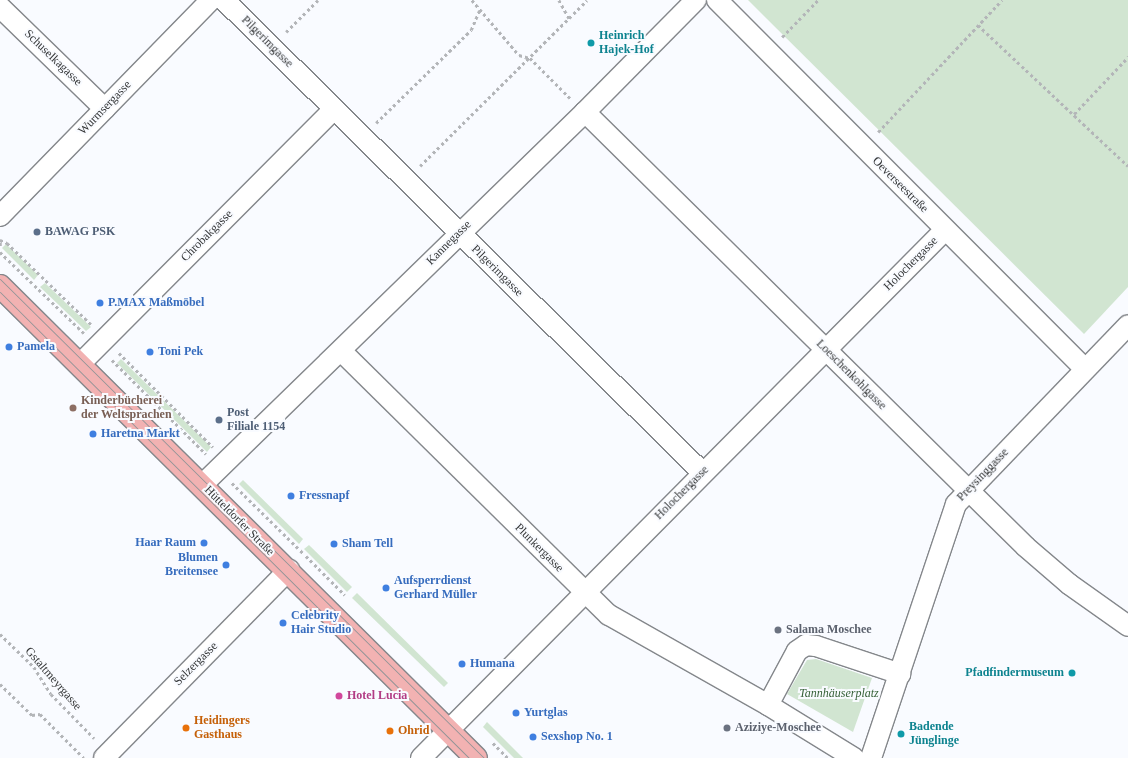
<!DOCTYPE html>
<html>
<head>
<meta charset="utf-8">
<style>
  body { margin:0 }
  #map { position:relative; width:1128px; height:758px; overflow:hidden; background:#f9fbff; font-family:"Times New Roman",serif }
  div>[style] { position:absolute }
  .green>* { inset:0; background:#d1e5d1 }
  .path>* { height:2.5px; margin-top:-1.25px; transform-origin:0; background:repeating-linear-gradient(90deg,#b3b5b8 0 3px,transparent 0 6px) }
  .roads { filter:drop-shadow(1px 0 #84878b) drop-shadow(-1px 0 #84878b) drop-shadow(0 1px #84878b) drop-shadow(0 -1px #84878b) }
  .minor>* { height:20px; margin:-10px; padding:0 10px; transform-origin:10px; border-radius:10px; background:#fff }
  .major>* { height:22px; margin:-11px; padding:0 11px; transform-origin:11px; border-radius:11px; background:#f2b2b2 }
  .tram>* { height:1px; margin:-0.5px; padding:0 0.5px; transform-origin:0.5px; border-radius:0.5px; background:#929497 }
  .dots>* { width:11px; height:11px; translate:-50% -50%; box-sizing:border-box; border:2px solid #f9fbff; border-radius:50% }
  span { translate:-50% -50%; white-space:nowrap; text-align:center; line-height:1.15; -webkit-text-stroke:4px #f9fbff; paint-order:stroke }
  .culture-label { font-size:12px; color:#0d838f; font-weight:700 }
  .left { translate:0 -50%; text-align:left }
  .right { translate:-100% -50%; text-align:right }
  .street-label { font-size:12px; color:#343637 }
  .service-label { font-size:12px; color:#4e5e75; font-weight:700 }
  .shop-label { font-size:12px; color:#366cbe; font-weight:700 }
  .education-label { font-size:12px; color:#785e54; font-weight:700 }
  .worship-label { font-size:12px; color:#5b616d; font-weight:700 }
  .park-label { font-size:12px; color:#366138; font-style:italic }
  .hotel-label { font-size:12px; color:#b23c85; font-weight:700 }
  .food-label { font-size:12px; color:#c56008; font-weight:700 }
</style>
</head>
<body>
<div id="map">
  <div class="green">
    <i style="clip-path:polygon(748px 0,1128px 0,1128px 287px,1084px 334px)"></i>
    <i style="clip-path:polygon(6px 244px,38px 275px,34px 280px,2px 248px)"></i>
    <i style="clip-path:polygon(45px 283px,91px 327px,86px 331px,40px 287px)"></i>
    <i style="clip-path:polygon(121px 359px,211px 447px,207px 452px,117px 363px)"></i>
    <i style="clip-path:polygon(243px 480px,303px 539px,299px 544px,239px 484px)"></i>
    <i style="clip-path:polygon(309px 545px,352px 587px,347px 592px,304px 549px)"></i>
    <i style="clip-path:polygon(357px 593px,448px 683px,444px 687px,352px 598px)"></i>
    <i style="clip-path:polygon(816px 659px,872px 678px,853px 732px,787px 694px,807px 660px)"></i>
    <i style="clip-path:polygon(487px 722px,523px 758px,514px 758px,483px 727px)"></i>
  </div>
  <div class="path">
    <i style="left:472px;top:0;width:72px;rotate:49.5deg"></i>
    <i style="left:519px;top:55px;width:11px;rotate:15deg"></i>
    <i style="left:530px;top:58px;width:57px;rotate:45deg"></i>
    <i style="left:559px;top:0;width:21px;rotate:61deg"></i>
    <i style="left:978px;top:25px;width:206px;rotate:43.2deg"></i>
    <i style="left:286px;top:32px;width:45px;rotate:-45deg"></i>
    <i style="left:782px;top:37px;width:52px;rotate:-45.8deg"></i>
    <i style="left:1074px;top:114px;width:79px;rotate:-46.5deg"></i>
    <i style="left:376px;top:123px;width:133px;rotate:-44.4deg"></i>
    <i style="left:471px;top:30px;width:21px;rotate:-67deg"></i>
    <i style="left:878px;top:132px;width:181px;rotate:-46.8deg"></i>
    <i style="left:420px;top:166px;width:235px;rotate:-44.8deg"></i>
    <i style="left:0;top:240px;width:8px;rotate:23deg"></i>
    <i style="left:7px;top:243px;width:117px;rotate:44deg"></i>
    <i style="left:0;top:246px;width:6px;rotate:-90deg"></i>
    <i style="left:0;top:252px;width:117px;rotate:44deg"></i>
    <i style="left:119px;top:353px;width:133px;rotate:45deg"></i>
    <i style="left:112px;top:360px;width:133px;rotate:45deg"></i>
    <i style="left:232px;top:483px;width:100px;rotate:44.6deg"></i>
    <i style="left:306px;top:556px;width:55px;rotate:45deg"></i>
    <i style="left:0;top:634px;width:47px;rotate:44.1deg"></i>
    <i style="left:34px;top:667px;width:32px;rotate:58deg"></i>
    <i style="left:51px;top:694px;width:62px;rotate:45.7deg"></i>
    <i style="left:0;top:684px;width:45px;rotate:44.1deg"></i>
    <i style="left:32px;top:715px;width:8px;rotate:-7deg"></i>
    <i style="left:40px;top:714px;width:62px;rotate:45deg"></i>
    <i style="left:493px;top:743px;width:21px;rotate:45deg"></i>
  </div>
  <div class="roads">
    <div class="minor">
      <i style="left:224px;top:0;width:673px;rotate:44.64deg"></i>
      <i style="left:717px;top:0;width:521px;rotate:45.08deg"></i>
      <i style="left:0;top:7px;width:146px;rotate:44.2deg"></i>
      <i style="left:585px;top:112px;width:619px;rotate:44.61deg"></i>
      <i style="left:1026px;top:547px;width:57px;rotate:40.7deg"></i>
      <i style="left:1069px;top:584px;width:72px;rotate:35.4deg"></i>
      <i style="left:0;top:216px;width:302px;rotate:-45.7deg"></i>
      <i style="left:341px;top:351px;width:376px;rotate:44.6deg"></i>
      <i style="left:609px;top:615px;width:183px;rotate:29.5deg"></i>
      <i style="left:768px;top:705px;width:101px;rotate:31.6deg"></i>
      <i style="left:80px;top:364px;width:360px;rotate:-45.1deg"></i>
      <i style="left:202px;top:485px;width:535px;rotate:-44.24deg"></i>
      <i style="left:585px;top:112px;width:158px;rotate:-45.3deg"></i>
      <i style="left:768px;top:705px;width:61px;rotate:-61.8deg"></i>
      <i style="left:797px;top:651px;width:11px;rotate:-34deg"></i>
      <i style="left:806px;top:645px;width:10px;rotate:6deg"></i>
      <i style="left:816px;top:646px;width:89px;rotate:18.4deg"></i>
      <i style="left:104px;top:758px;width:264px;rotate:-45.5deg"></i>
      <i style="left:421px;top:758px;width:744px;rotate:-45.22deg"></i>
      <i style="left:871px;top:758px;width:268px;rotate:-71.5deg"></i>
      <i style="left:956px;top:504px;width:248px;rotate:-46.1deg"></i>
    </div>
    <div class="major">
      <i style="left:0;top:286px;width:670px;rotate:44.76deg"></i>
    </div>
  </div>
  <div class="tram">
    <i style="left:0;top:279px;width:681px;rotate:44.7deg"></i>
    <i style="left:0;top:292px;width:661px;rotate:44.82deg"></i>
  </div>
  <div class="dots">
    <i style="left:591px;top:43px;background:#0f9aa8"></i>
    <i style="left:37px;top:232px;background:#5c6f8a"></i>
    <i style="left:100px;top:303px;background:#3f7fe0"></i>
    <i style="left:9px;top:347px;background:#3f7fe0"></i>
    <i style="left:150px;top:352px;background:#3f7fe0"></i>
    <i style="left:73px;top:408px;background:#8d6e63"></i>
    <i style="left:219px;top:420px;background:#5c6f8a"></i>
    <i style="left:93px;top:434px;background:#3f7fe0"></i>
    <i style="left:291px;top:496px;background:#3f7fe0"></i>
    <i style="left:204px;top:543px;background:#3f7fe0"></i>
    <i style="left:334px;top:544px;background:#3f7fe0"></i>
    <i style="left:226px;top:565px;background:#3f7fe0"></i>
    <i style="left:386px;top:588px;background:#3f7fe0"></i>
    <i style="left:283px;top:623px;background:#3f7fe0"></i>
    <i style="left:778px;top:630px;background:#6b7280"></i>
    <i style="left:462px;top:664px;background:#3f7fe0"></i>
    <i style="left:1072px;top:673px;background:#0f9aa8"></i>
    <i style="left:339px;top:696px;background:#d1479c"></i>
    <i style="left:516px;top:713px;background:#3f7fe0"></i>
    <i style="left:186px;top:728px;background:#e8710a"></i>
    <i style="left:727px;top:728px;background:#6b7280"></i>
    <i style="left:390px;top:731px;background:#e8710a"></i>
    <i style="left:901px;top:734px;background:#0f9aa8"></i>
    <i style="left:533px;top:737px;background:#3f7fe0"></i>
  </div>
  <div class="culture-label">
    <span class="left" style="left:599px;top:43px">Heinrich<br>Hajek-Hof</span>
    <span class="right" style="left:1064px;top:673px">Pfadfindermuseum</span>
    <span class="left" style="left:909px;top:734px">Badende<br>Jünglinge</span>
  </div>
  <div class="street-label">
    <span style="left:267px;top:42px;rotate:45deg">Pilgerimgasse</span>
    <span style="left:53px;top:58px;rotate:44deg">Schuselkagasse</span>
    <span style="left:105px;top:108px;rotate:-46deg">Wurmsergasse</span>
    <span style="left:900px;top:185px;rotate:45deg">Oeverseestraße</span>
    <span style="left:207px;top:236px;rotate:-45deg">Chrobakgasse</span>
    <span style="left:449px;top:243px;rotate:-45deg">Kannegasse</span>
    <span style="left:911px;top:264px;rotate:-45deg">Holochergasse</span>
    <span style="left:497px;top:271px;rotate:45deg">Pilgerimgasse</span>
    <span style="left:851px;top:375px;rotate:45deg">Loeschenkohlgasse</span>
    <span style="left:983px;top:475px;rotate:-46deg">Preysinggasse</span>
    <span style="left:682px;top:493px;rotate:-45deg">Holochergasse</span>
    <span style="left:239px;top:521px;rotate:45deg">Hütteldorfer Straße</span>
    <span style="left:539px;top:548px;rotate:45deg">Plunkergasse</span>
    <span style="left:196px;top:664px;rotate:-45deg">Selzergasse</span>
    <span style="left:53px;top:679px;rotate:49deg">Gstaltmeyrgasse</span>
  </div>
  <div class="service-label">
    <span class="left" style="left:45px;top:232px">BAWAG PSK</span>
    <span class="left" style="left:227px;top:420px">Post<br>Filiale 1154</span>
  </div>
  <div class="shop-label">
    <span class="left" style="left:108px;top:303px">P.MAX Maßmöbel</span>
    <span class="left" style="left:17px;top:347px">Pamela</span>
    <span class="left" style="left:158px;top:352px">Toni Pek</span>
    <span class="left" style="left:101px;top:434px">Haretna Markt</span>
    <span class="left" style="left:299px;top:496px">Fressnapf</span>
    <span class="right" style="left:196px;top:543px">Haar Raum</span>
    <span class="left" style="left:342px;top:544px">Sham Tell</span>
    <span class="right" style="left:218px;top:565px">Blumen<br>Breitensee</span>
    <span class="left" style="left:394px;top:588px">Aufsperrdienst<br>Gerhard Müller</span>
    <span class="left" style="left:291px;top:623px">Celebrity<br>Hair Studio</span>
    <span class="left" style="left:470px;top:664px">Humana</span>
    <span class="left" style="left:524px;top:713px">Yurtglas</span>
    <span class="left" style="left:541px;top:737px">Sexshop No. 1</span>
  </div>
  <div class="education-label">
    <span class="left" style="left:81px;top:408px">Kinderbücherei<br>der Weltsprachen</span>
  </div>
  <div class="worship-label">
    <span class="left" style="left:786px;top:630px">Salama Moschee</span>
    <span class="left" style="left:735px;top:728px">Aziziye-Moschee</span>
  </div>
  <div class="park-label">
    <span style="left:839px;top:694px">Tannhäuserplatz</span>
  </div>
  <div class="hotel-label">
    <span class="left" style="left:347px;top:696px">Hotel Lucia</span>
  </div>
  <div class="food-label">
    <span class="left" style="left:194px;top:728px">Heidingers<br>Gasthaus</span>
    <span class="left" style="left:398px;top:731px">Ohrid</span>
  </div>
</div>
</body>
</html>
